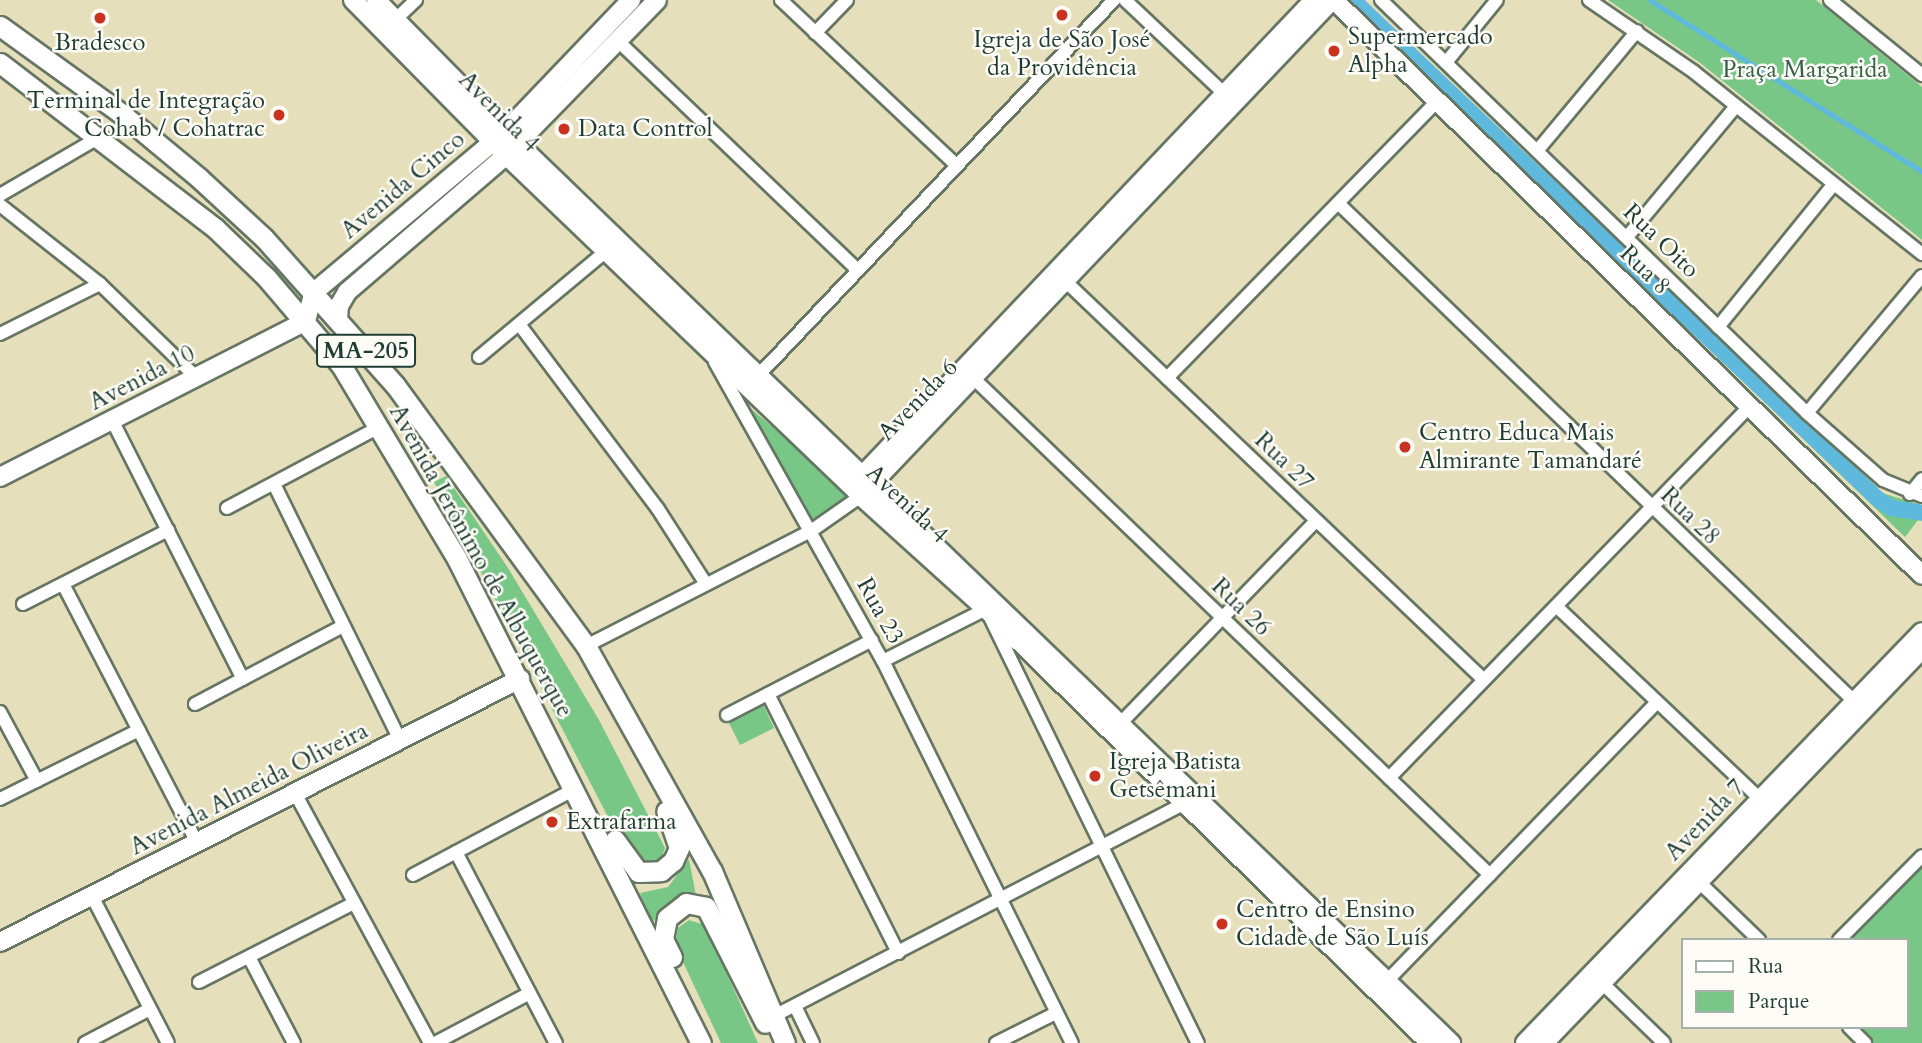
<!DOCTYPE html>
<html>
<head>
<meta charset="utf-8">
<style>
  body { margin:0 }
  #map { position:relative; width:1922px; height:1043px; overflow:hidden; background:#e6dfbb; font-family:Cardo,serif }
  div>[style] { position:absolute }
  .green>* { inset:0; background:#78c787 }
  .stream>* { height:4.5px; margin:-2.25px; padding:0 2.25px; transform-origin:2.25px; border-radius:2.25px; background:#5fb9dd }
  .canal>* { height:16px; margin:-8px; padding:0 8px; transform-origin:8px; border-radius:8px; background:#5fb9dd }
  .roads { filter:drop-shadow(2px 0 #657663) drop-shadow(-2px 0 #657663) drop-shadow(0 2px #657663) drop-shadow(0 -2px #657663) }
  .street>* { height:12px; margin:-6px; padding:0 6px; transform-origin:6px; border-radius:6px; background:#fff }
  .secondary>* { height:18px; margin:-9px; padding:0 9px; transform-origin:9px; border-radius:9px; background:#fff }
  .primary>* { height:19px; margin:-9.5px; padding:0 9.5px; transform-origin:9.5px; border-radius:9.5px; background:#fff }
  .dots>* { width:19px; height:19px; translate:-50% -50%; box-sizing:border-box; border:4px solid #fdfcf7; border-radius:50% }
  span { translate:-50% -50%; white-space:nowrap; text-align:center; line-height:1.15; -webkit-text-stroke:5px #fdfcf7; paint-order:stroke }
  .shield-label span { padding:2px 5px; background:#fdfcf7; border:2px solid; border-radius:5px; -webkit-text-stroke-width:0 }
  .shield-label { font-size:23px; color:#1f3d34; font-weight:700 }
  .poi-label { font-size:24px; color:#1f3d34 }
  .left { translate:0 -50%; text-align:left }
  .right { translate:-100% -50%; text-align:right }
  .park-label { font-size:24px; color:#356049 }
  .street-label { font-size:24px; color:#1f3d34 }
  .legend { position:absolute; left:1681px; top:938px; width:228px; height:91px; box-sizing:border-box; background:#fdfcf7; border:2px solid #a4b0a9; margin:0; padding:9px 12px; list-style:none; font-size:21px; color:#1f3d34 }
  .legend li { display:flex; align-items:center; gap:14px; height:35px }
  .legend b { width:35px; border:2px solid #a4b0a9 }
</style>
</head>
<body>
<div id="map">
  <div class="green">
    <i style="clip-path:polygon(1348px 0,1359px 0,1882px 493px,1922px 505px,1922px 515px,1905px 537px)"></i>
    <i style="clip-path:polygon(1608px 0,1816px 0,1922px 87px,1922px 240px,1699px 62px)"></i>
    <i style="clip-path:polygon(728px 389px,851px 494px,813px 525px)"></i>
    <i style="clip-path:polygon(446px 476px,508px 568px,599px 720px,665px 848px,659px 865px,633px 865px,434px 482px)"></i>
    <i style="clip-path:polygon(763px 704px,774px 728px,740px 745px,728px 721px)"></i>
    <i style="clip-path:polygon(1922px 856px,1922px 1043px,1865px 1043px,1849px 1027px,1906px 1027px,1906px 940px,1839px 940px)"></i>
    <i style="clip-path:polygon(689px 859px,696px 896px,658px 915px,651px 924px,640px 893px,668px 887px)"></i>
    <i style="clip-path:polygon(689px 920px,705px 925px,758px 1043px,721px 1043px,675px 945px,678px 928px)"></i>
  </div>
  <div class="stream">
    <i style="left:1650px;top:0;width:321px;rotate:32.2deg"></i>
  </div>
  <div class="canal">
    <i style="left:1353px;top:0;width:726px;rotate:43.55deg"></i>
    <i style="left:1879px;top:500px;width:14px;rotate:34deg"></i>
    <i style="left:1891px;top:508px;width:31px;rotate:9deg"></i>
  </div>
  <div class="roads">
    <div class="street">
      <i style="left:781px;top:0;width:242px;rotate:43.3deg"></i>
      <i style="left:1125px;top:0;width:144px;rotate:43.3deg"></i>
      <i style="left:1381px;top:0;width:593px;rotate:44.11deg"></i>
      <i style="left:1807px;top:413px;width:101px;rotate:41.4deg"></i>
      <i style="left:1883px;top:480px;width:42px;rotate:22.3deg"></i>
      <i style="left:1589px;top:0;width:127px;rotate:34.4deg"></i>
      <i style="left:1694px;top:72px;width:292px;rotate:38.6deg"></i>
      <i style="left:1830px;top:0;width:119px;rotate:39.2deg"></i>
      <i style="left:391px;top:24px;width:35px;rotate:-44deg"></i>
      <i style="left:815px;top:33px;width:46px;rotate:-45.9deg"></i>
      <i style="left:618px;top:41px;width:332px;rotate:43.7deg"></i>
      <i style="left:1448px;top:60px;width:77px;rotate:-50.8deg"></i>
      <i style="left:1537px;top:151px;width:156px;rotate:-50.2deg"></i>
      <i style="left:0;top:195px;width:113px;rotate:-30.2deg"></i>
      <i style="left:1338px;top:203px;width:724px;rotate:43.99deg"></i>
      <i style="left:0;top:205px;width:127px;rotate:38.3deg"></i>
      <i style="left:100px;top:284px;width:135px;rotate:44.1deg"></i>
      <i style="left:1627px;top:237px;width:170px;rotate:-50.2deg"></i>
      <i style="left:1061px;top:277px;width:584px;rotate:43.61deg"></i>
      <i style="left:519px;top:324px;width:231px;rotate:53.1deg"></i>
      <i style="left:658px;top:509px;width:89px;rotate:57.4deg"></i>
      <i style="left:1718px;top:327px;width:183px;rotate:-51deg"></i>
      <i style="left:0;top:334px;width:112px;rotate:-26.6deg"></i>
      <i style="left:479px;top:357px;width:165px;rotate:-39.8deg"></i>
      <i style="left:715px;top:362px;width:343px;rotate:60.7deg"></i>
      <i style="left:883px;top:661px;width:426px;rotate:63.7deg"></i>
      <i style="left:968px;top:373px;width:724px;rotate:43.88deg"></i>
      <i style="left:1167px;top:378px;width:387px;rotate:-45.7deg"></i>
      <i style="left:755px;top:379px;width:522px;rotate:-46.55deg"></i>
      <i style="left:1807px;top:413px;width:179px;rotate:-50deg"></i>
      <i style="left:112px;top:420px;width:290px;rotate:63.2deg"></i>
      <i style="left:274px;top:484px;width:285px;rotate:63.8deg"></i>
      <i style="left:1910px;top:494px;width:19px;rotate:-51deg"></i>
      <i style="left:227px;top:508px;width:174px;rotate:-28deg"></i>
      <i style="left:63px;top:584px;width:292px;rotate:62.6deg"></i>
      <i style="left:23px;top:604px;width:163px;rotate:-27deg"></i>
      <i style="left:1556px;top:606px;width:286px;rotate:43.4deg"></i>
      <i style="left:990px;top:617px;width:474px;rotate:64deg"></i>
      <i style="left:586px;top:646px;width:253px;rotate:-27.1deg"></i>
      <i style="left:811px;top:531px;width:61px;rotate:-35deg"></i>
      <i style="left:883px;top:661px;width:122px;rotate:-26.8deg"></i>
      <i style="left:768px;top:694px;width:290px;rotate:63.3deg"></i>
      <i style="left:195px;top:704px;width:167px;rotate:-27.8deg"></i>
      <i style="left:0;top:712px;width:78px;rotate:61.8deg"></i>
      <i style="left:727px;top:715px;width:163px;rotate:-27.3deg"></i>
      <i style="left:1114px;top:730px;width:291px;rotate:-46deg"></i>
      <i style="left:1389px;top:778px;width:518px;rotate:-45.86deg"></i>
      <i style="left:295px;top:793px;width:284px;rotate:61.6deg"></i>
      <i style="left:0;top:799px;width:155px;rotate:-26.4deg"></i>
      <i style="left:456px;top:852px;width:216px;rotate:62.4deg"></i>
      <i style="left:413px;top:875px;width:183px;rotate:-28deg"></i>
      <i style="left:1694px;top:877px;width:91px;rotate:44.1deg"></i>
      <i style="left:92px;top:896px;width:165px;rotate:62.7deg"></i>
      <i style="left:1839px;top:940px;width:118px;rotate:-45.3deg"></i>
      <i style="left:249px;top:957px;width:97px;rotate:62.4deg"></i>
      <i style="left:1597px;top:978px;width:93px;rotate:44.1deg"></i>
      <i style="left:199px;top:982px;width:174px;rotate:-27deg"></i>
      <i style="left:1382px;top:986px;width:395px;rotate:-45.9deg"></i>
      <i style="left:795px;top:1006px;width:41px;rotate:64.1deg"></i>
      <i style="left:776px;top:1015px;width:467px;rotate:-27.4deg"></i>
      <i style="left:1849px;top:1027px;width:23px;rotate:45deg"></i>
      <i style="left:85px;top:1043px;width:73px;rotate:-27.6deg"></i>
      <i style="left:435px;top:1043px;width:107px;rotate:-27.8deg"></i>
      <i style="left:996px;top:1043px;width:67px;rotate:-26.6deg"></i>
    </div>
    <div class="secondary">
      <i style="left:353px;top:0;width:218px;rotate:45.4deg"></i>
      <i style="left:506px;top:155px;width:492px;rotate:43.8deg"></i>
      <i style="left:861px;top:496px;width:170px;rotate:42.1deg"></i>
      <i style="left:987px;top:610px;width:619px;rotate:44.35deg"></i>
      <i style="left:376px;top:0;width:202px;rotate:45.4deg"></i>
      <i style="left:518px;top:144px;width:1296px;rotate:43.94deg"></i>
      <i style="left:1334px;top:0;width:822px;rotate:44.36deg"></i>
      <i style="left:338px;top:319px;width:13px;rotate:-86deg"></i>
      <i style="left:339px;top:306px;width:16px;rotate:-60deg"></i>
      <i style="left:347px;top:292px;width:210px;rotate:-40.7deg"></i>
      <i style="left:506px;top:155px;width:216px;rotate:-45.7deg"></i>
      <i style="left:0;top:477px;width:343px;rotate:-27deg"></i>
      <i style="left:306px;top:321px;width:30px;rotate:-75deg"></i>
      <i style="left:314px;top:292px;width:251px;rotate:-40deg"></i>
      <i style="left:506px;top:131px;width:181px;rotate:-46.3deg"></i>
      <i style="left:862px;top:485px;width:11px;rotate:-80deg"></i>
      <i style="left:864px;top:474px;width:654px;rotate:-46.49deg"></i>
      <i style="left:865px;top:491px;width:678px;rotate:-46.44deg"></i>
      <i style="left:0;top:942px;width:583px;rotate:-26.83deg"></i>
      <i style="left:1525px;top:1043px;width:571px;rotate:-45.99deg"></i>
      <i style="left:1544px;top:1043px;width:546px;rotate:-46.19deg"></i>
    </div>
    <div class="primary">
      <i style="left:0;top:26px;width:150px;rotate:35.8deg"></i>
      <i style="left:122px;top:114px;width:100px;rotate:39.7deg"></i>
      <i style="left:199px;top:178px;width:88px;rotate:42.7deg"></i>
      <i style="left:264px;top:238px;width:197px;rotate:48.3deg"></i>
      <i style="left:395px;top:385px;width:323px;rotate:53.8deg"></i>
      <i style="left:586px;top:646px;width:258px;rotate:60.8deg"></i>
      <i style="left:712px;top:871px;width:187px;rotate:67deg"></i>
      <i style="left:0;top:63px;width:271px;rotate:37.5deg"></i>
      <i style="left:215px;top:228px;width:71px;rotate:43.9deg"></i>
      <i style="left:266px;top:277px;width:116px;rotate:49.6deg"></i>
      <i style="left:341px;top:365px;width:226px;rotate:59.1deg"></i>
      <i style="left:457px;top:559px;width:542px;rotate:63.25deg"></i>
      <i style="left:615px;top:840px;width:39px;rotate:54deg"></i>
      <i style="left:638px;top:872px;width:23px;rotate:-2deg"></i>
      <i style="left:661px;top:871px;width:16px;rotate:-40deg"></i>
      <i style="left:673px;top:861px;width:14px;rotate:-65deg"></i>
      <i style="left:679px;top:848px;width:39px;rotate:-109deg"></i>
      <i style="left:672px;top:957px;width:20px;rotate:-117deg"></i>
      <i style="left:663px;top:939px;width:21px;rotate:-79deg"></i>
      <i style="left:667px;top:918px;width:24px;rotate:-38deg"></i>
      <i style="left:686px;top:903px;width:20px;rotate:11deg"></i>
      <i style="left:706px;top:907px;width:130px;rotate:63deg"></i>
    </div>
  </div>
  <div class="dots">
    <i style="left:1062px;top:15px;background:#c8321e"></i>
    <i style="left:100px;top:18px;background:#c8321e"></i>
    <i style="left:1334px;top:51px;background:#c8321e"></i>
    <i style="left:279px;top:115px;background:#c8321e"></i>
    <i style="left:564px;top:129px;background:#c8321e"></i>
    <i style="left:1405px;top:447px;background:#c8321e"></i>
    <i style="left:1095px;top:776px;background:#c8321e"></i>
    <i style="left:552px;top:822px;background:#c8321e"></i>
    <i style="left:1222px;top:924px;background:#c8321e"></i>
  </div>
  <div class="shield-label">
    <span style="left:366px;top:351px">MA-205</span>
  </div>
  <div class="poi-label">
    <span class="left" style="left:1348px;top:51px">Supermercado<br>Alpha</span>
    <span style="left:1062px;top:54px">Igreja de São José<br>da Providência</span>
    <span style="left:100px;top:43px">Bradesco</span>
    <span class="right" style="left:265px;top:115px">Terminal de Integração<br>Cohab / Cohatrac</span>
    <span class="left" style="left:578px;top:129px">Data Control</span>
    <span class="left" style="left:1419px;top:447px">Centro Educa Mais<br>Almirante Tamandaré</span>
    <span class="left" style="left:1109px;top:776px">Igreja Batista<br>Getsêmani</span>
    <span class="left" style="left:566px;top:822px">Extrafarma</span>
    <span class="left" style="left:1236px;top:924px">Centro de Ensino<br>Cidade de São Luís</span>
  </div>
  <div class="park-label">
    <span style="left:1805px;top:70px">Praça Margarida</span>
  </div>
  <div class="street-label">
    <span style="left:499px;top:112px;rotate:45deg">Avenida 4</span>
    <span style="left:403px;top:185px;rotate:-40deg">Avenida Cinco</span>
    <span style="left:1661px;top:241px;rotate:44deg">Rua Oito</span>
    <span style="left:1645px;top:270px;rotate:44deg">Rua 8</span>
    <span style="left:142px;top:378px;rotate:-27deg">Avenida 10</span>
    <span style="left:918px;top:400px;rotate:-46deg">Avenida 6</span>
    <span style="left:1284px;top:461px;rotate:44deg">Rua 27</span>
    <span style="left:907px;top:504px;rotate:43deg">Avenida 4</span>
    <span style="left:1690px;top:516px;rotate:44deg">Rua 28</span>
    <span style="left:481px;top:561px;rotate:61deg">Avenida Jerônimo de Albuquerque</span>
    <span style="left:1241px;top:607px;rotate:44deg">Rua 26</span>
    <span style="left:880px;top:611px;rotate:61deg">Rua 23</span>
    <span style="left:249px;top:789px;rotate:-27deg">Avenida Almeida Oliveira</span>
    <span style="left:1705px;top:820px;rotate:-46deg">Avenida 7</span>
  </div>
  <ul class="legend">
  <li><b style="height:9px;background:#fff"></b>Rua</li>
  <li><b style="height:19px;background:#78c787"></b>Parque</li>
  </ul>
</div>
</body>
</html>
